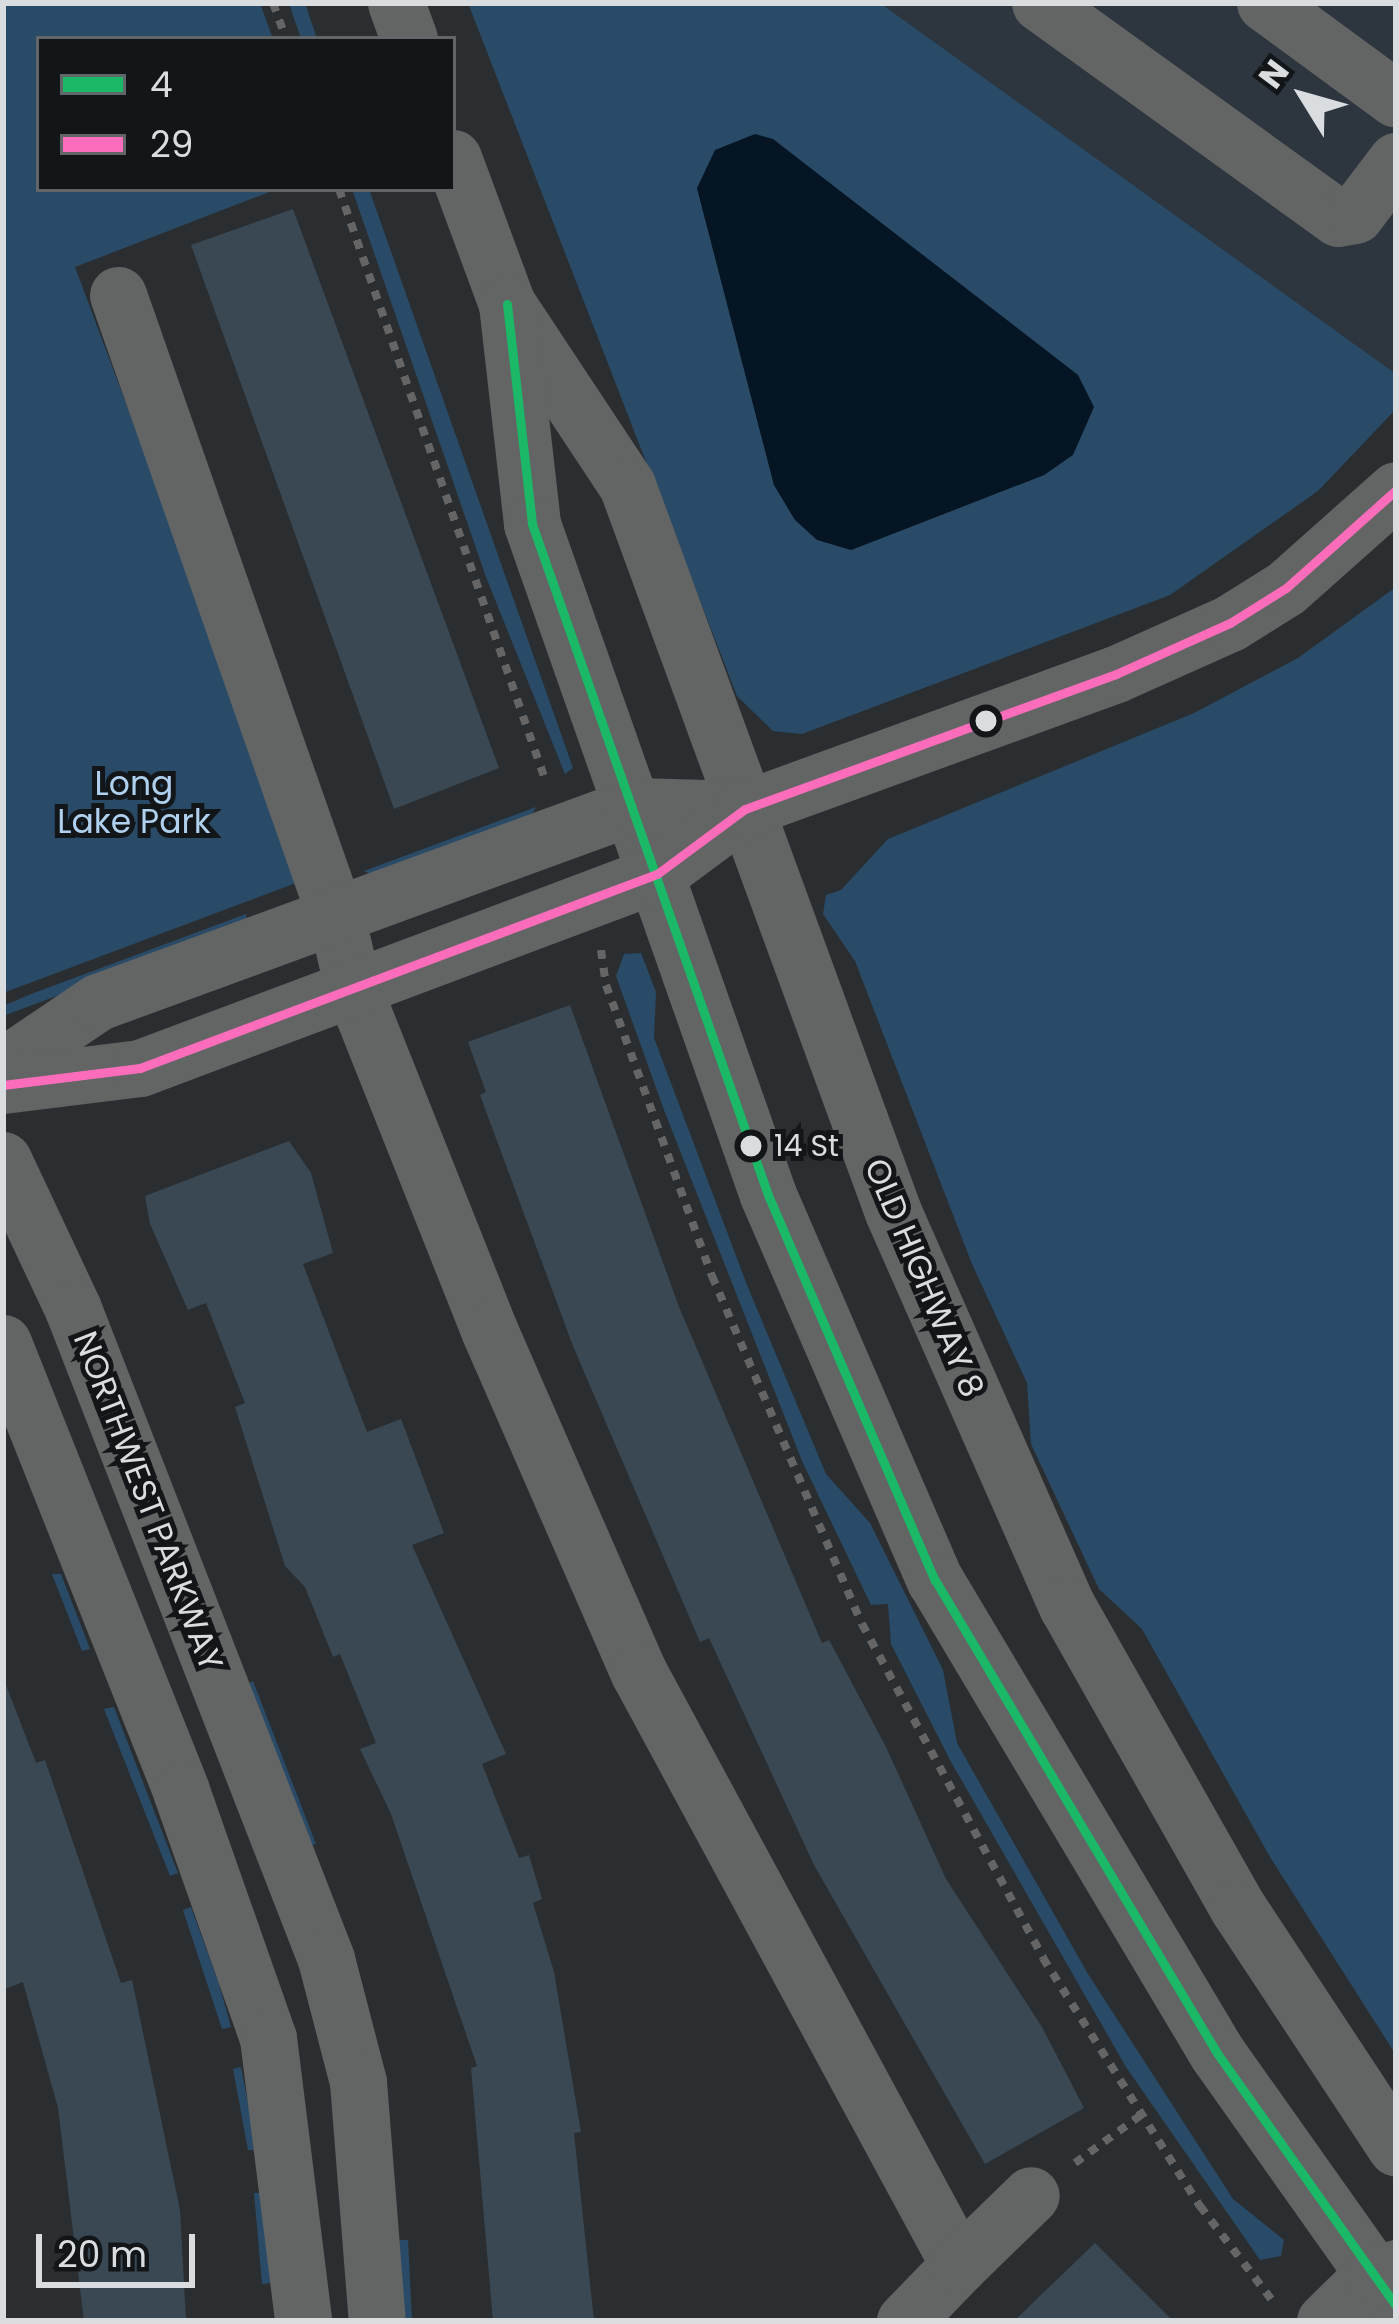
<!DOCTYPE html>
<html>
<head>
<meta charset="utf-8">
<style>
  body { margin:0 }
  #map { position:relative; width:1399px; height:2324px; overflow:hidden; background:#2b2e30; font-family:Poppins,sans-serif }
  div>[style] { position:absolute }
  .built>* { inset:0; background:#2d353e }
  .green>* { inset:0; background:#294b67 }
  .water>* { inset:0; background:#051524 }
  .building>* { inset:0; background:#3a4853 }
  .path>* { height:8px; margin-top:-4px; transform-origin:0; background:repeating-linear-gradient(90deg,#666566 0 9px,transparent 0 18px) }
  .minor>* { height:57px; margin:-28.5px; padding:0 28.5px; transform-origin:28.5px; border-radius:28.5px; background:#636464 }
  .bus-1>* { height:9px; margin:-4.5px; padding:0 4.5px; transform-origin:4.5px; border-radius:4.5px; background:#1ab867 }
  .bus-2>* { height:9px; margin:-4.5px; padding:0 4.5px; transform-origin:4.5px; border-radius:4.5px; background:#fb6dba }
  .dots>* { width:33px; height:33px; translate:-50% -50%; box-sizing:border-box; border:6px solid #131618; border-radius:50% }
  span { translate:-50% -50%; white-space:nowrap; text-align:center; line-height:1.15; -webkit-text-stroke:10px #131618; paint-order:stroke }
  .bus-label { font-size:30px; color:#dadde0 }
  .left { translate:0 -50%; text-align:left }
  .park-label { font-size:33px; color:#afd0ee }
  .street-label { font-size:33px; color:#dadde0 }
  .frame { position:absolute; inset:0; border:6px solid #dadde0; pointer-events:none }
  .legend { position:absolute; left:36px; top:36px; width:420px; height:156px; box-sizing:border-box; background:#131618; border:3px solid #636668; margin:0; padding:15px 21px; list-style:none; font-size:36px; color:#dadde0 }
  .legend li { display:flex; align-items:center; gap:24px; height:60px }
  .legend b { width:60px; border:3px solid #636668 }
  .north { position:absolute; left:1243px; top:36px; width:120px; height:120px; -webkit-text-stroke:9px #131618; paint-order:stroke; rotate:307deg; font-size:33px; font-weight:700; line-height:48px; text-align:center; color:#dadde0 }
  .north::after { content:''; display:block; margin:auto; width:42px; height:54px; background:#dadde0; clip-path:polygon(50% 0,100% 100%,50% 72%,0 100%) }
  .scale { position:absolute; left:36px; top:2234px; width:159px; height:54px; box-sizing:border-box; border:6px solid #dadde0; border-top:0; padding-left:15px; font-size:36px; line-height:42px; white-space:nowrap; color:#dadde0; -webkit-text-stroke:9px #131618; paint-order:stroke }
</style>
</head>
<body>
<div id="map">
  <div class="built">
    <i style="clip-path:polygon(880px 3px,1396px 3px,1396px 374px)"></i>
  </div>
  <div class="green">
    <i style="clip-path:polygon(3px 3px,260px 3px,273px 39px,39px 39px,39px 189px,277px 189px,75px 267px,304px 880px,3px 993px)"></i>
    <i style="clip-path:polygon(289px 3px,305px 3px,317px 39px,301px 39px)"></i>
    <i style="clip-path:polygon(evenodd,468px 3px,880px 3px,1396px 374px,1396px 409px,1318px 491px,1170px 595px,802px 734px,773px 731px,737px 696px,468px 3px,697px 188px,1073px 454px,1044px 475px,851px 550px,795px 520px,774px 485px,697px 188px)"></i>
    <i style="clip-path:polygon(352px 189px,369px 189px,573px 768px,565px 774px,486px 577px)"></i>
    <i style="clip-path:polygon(1396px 587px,1396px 2055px,1270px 1857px,1142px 1629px,1099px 1589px,1031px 1444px,1027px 1383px,972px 1264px,855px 961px,823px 914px,826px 895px,841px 890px,888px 839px,1194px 713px,1298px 658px)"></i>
    <i style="clip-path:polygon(536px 807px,529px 821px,374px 876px,364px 871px)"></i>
    <i style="clip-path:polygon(246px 914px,248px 924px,3px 1016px,3px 1006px,31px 994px)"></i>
    <i style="clip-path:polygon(641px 953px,656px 992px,654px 1038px,747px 1285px,826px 1474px,870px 1523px,943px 1670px,957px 1743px,1088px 1974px,1233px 2199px,1284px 2240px,1281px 2256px,1260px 2260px,1126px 2067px,950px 1760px,891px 1644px,888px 1604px,871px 1605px,802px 1461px,664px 1110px,616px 976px,624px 954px)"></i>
    <i style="clip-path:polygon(52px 1574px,61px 1574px,90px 1649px,82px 1651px)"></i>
    <i style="clip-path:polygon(253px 1681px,316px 1844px,306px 1846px,245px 1685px)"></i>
    <i style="clip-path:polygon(114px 1707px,178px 1873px,170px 1876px,104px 1709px)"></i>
    <i style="clip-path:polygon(191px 1907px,219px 1984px,231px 2027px,222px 2029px,183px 1910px)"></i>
    <i style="clip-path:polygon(241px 2067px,257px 2150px,248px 2150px,233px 2069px)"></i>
    <i style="clip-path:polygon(254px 2193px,263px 2193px,271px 2283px,262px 2284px)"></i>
    <i style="clip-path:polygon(399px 2240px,408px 2240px,412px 2321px,404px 2321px)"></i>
  </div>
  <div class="water">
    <i style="clip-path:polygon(755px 134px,773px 139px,1078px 375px,1094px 407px,1073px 455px,1044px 475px,851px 550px,817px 540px,795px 520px,774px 485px,697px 188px,715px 150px)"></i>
  </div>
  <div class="building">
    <i style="clip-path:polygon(293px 209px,499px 768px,394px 809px,191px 245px)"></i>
    <i style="clip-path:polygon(570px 1005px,679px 1307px,822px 1643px,829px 1640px,886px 1747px,946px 1879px,1042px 2027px,1084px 2108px,985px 2164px,814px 1865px,709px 1638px,700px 1642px,573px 1346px,480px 1095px,486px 1092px,468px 1042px)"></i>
    <i style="clip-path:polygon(289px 1141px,311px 1173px,333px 1253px,303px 1264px,367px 1432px,401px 1419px,444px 1533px,412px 1545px,506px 1754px,482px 1764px,519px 1858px,529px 1855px,542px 1899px,533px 1903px,554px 1972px,581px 2132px,574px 2133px,594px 2321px,493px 2321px,471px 2068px,477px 2066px,391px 1814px,360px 1749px,376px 1743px,340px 1654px,333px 1657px,305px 1587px,285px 1566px,235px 1407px,245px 1403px,206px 1303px,188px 1310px,150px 1224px,145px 1196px)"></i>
    <i style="clip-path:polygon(6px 1685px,36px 1763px,45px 1760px,121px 1983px,132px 1980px,180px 2210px,186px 2321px,84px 2321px,58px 2108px,23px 1982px,3px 1990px)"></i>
    <i style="clip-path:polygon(1095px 2243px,1173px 2321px,1014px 2321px)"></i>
  </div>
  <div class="path">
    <i style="left:273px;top:3px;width:38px;rotate:70deg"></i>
    <i style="left:339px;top:189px;width:628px;rotate:70.76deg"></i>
    <i style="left:601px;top:950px;width:35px;rotate:82deg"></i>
    <i style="left:606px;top:985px;width:310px;rotate:70deg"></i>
    <i style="left:712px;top:1276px;width:379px;rotate:66.7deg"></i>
    <i style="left:862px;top:1624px;width:380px;rotate:61.5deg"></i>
    <i style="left:1043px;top:1958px;width:294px;rotate:57.7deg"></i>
    <i style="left:1200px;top:2206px;width:123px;rotate:52.6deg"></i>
    <i style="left:1075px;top:2163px;width:82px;rotate:-36deg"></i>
  </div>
  <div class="minor">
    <i style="left:396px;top:3px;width:38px;rotate:70deg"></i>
    <i style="left:1040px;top:3px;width:367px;rotate:35.8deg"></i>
    <i style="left:1338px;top:218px;width:17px;rotate:-10deg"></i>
    <i style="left:1355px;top:215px;width:68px;rotate:-52.8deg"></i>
    <i style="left:1265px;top:3px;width:162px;rotate:36.2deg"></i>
    <i style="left:453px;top:158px;width:156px;rotate:69.7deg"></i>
    <i style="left:507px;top:304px;width:217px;rotate:56.5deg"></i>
    <i style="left:627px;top:485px;width:774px;rotate:69.9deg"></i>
    <i style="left:893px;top:1212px;width:431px;rotate:66.2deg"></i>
    <i style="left:1067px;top:1606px;width:347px;rotate:60.5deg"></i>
    <i style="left:1238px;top:1908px;width:287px;rotate:56.6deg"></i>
    <i style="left:118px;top:295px;width:662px;rotate:70.69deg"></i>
    <i style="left:337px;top:920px;width:70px;rotate:76.8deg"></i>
    <i style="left:353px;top:988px;width:368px;rotate:68.3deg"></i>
    <i style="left:489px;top:1330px;width:374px;rotate:66.4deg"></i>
    <i style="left:639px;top:1673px;width:673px;rotate:61.61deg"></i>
    <i style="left:959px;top:2265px;width:78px;rotate:134deg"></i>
    <i style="left:507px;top:304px;width:221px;rotate:83.5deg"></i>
    <i style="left:532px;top:524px;width:711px;rotate:70.62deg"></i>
    <i style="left:768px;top:1195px;width:420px;rotate:66.6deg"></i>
    <i style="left:935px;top:1580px;width:551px;rotate:59.2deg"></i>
    <i style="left:1217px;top:2053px;width:310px;rotate:54.7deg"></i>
    <i style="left:3px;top:1066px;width:115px;rotate:-34deg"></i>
    <i style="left:98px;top:1002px;width:570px;rotate:-20.12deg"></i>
    <i style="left:633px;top:806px;width:112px;rotate:1.5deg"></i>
    <i style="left:3px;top:1085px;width:138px;rotate:-7.1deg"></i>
    <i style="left:140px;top:1068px;width:552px;rotate:-20.57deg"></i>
    <i style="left:657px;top:874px;width:109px;rotate:-36.5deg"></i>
    <i style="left:745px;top:809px;width:395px;rotate:-20deg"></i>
    <i style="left:1116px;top:674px;width:125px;rotate:-24.1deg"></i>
    <i style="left:1230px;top:623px;width:66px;rotate:-32deg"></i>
    <i style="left:1286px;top:588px;width:147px;rotate:-41.7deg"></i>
    <i style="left:3px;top:1160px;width:165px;rotate:64.8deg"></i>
    <i style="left:73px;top:1309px;width:698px;rotate:68.73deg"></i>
    <i style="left:326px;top:1959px;width:127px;rotate:75.4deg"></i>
    <i style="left:358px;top:2082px;width:240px;rotate:85.5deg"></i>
    <i style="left:3px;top:1343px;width:482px;rotate:68.3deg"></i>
    <i style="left:181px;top:1791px;width:262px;rotate:70.6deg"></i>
    <i style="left:268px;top:2038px;width:285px;rotate:82.9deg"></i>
    <i style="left:959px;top:2265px;width:100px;rotate:-44.2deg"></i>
    <i style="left:1325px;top:2321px;width:66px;rotate:-44.4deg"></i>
    <i style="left:1372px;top:2275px;width:25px;rotate:-16deg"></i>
  </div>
  <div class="bus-1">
    <i style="left:507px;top:304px;width:221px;rotate:83.5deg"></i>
    <i style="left:532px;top:524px;width:711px;rotate:70.62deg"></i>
    <i style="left:768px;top:1195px;width:420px;rotate:66.6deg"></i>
    <i style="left:935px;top:1580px;width:551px;rotate:59.2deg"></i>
    <i style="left:1217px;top:2053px;width:310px;rotate:54.7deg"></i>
  </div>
  <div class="bus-2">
    <i style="left:3px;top:1085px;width:138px;rotate:-7.1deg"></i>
    <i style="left:140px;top:1068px;width:552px;rotate:-20.57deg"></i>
    <i style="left:657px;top:874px;width:109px;rotate:-36.5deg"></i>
    <i style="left:745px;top:809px;width:395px;rotate:-20deg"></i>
    <i style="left:1116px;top:674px;width:125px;rotate:-24.1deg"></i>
    <i style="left:1230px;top:623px;width:66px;rotate:-32deg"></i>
    <i style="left:1286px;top:588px;width:147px;rotate:-41.7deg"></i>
  </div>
  <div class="dots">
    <i style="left:986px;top:721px;background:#dadde0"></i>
    <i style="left:751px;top:1146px;background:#dadde0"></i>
  </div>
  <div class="bus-label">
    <span class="left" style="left:774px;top:1146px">14 St</span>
  </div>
  <div class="park-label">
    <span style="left:134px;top:803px">Long<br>Lake Park</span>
  </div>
  <div class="street-label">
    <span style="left:924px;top:1278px;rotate:67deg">OLD HIGHWAY 8</span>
    <span style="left:148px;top:1501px;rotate:69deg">NORTHWEST PARKWAY</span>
  </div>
  <div class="frame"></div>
  <ul class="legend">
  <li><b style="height:15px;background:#1ab867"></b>4</li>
  <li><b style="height:15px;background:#fb6dba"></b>29</li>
  </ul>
  <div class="north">N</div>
  <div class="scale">20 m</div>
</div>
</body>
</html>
